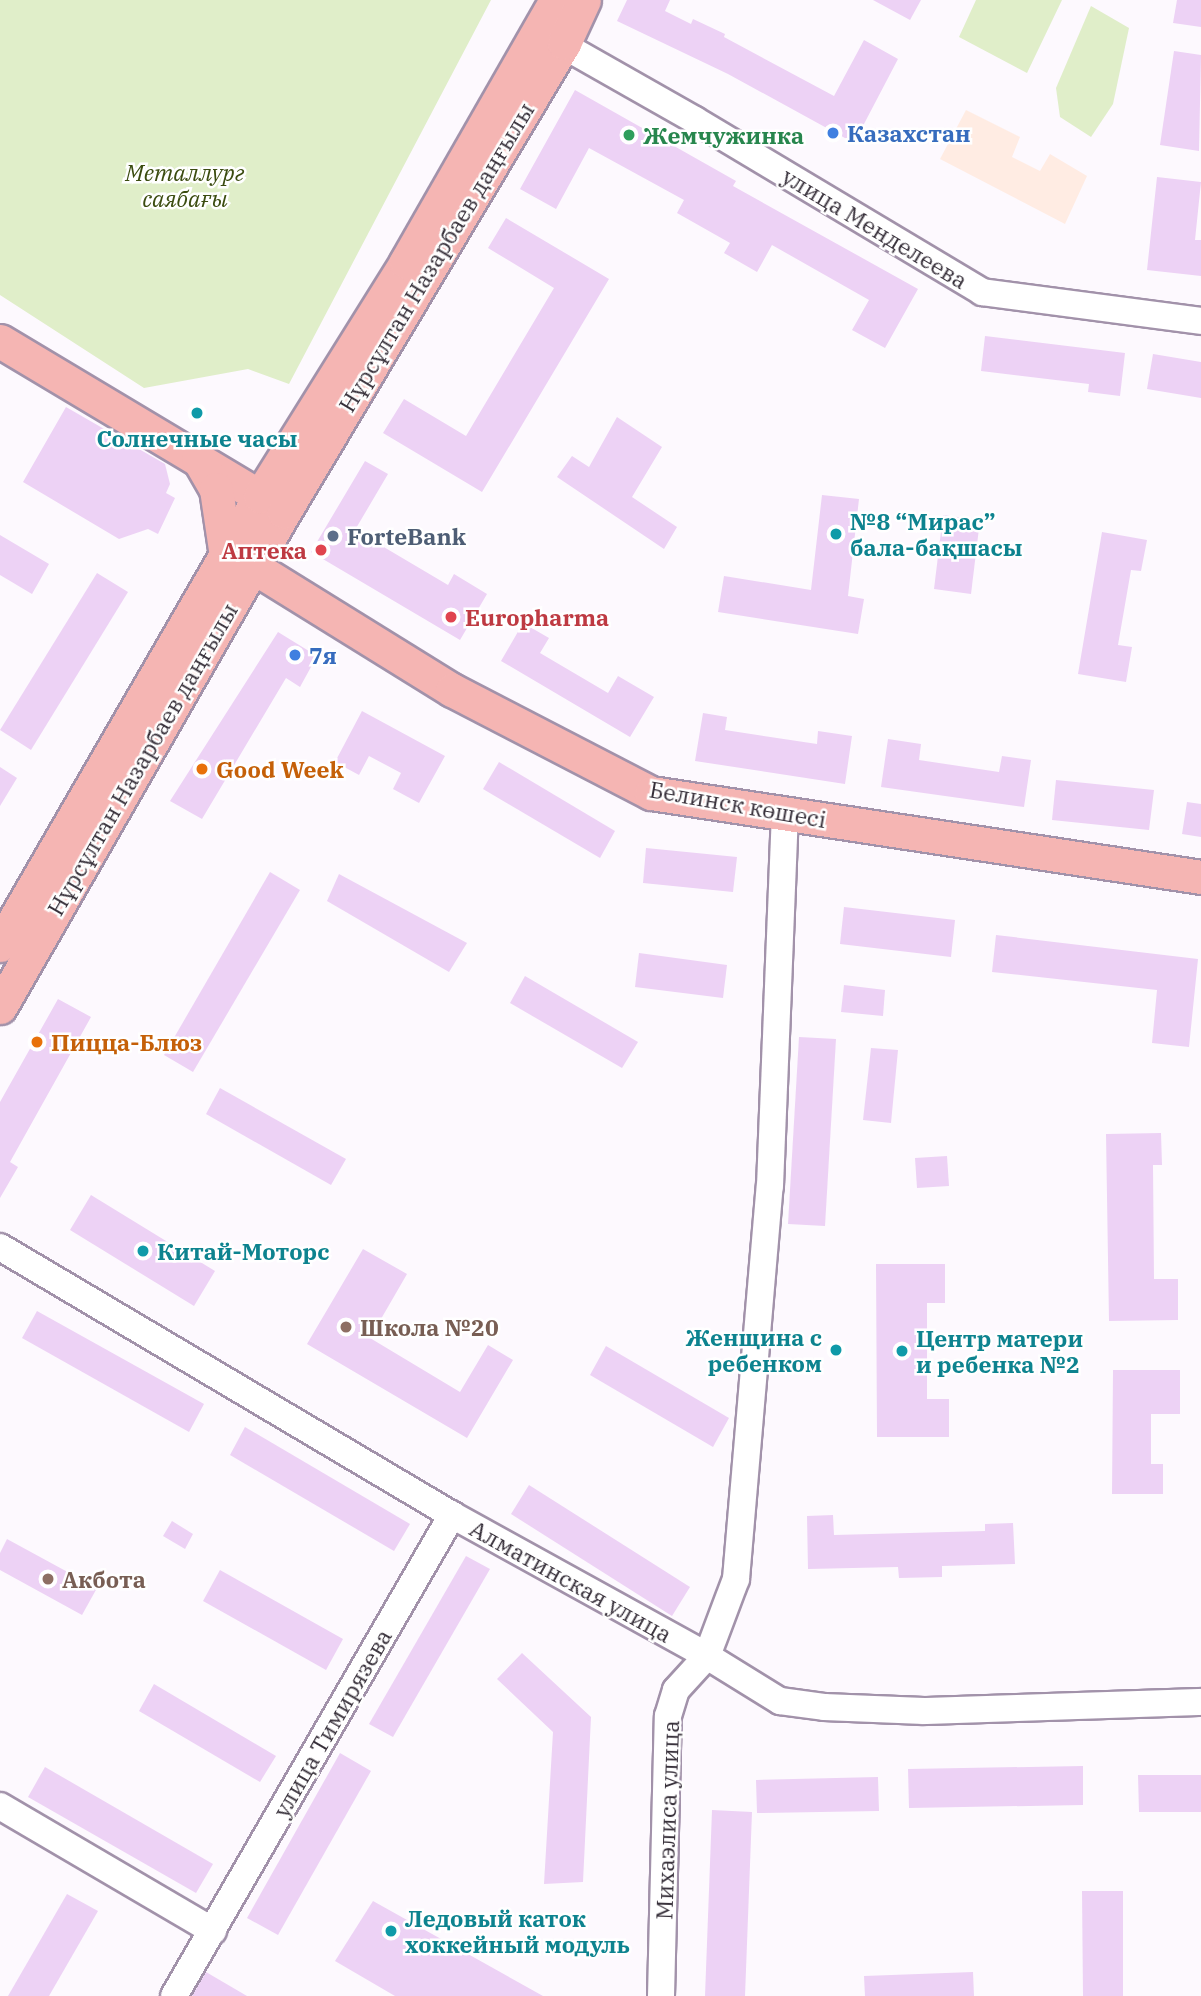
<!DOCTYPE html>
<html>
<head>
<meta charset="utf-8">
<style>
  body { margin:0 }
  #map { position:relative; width:1201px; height:1996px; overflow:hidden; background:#fdf9fe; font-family:"IBM Plex Serif",serif }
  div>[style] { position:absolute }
  .education>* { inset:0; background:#ffece3 }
  .green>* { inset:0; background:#e0eec9 }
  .building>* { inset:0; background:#edd2f5 }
  .roads { filter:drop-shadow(2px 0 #a292aa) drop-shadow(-2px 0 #a292aa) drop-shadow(0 2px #a292aa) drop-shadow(0 -2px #a292aa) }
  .minor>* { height:26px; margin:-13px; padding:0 13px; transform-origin:13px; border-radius:13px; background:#fff }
  .major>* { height:33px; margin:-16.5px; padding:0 16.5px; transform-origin:16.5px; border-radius:16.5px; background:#f5b5b3 }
  .dots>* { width:19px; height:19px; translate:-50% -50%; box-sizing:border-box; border:4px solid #fff; border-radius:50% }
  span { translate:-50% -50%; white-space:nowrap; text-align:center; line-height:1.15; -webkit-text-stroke:5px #fff; paint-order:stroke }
  .shop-label { font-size:23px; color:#366cbe; font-weight:700 }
  .left { translate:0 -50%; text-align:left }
  .leisure-label { font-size:23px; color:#27864d; font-weight:700 }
  .park-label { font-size:23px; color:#3b4c10; font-style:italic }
  .street-label { font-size:23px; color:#352e38 }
  .culture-label { font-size:23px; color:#0d838f; font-weight:700 }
  .right { translate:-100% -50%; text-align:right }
  .service-label { font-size:23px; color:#4e5e75; font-weight:700 }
  .health-label { font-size:23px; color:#be3a42; font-weight:700 }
  .food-label { font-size:23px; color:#c56008; font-weight:700 }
  .education-label { font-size:23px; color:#785e54; font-weight:700 }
</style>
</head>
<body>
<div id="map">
  <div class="education">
    <i style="clip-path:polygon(966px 110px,1020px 137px,1012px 157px,1040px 171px,1050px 154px,1087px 176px,1065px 224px,940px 159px)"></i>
  </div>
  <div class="green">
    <i style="clip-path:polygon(0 0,491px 0,289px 384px,248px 369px,144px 388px,0 295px)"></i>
    <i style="clip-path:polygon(976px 0,1062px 0,1027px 73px,959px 37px)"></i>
    <i style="clip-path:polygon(1091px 6px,1129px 28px,1113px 104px,1091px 137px,1060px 117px,1056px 88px)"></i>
  </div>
  <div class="building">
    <i style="clip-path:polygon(627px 0,670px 0,665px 11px,691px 24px,693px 19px,725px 34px,724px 37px,834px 96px,864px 40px,898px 59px,854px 143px,728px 74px,617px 21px)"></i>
    <i style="clip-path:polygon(873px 0,921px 0,910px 20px)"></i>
    <i style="clip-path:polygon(1177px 0,1201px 0,1201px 27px,1173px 23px)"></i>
    <i style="clip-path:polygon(1174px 51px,1201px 55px,1199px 151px,1160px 145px)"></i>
    <i style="clip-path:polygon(575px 90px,736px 181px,733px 186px,918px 289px,885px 348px,852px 330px,869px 300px,772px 245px,757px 272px,724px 253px,730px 243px,677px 213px,684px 200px,589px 148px,556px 209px,520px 189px)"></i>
    <i style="clip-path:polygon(1157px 177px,1201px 182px,1195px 240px,1201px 240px,1201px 276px,1147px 270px)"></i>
    <i style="clip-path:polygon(506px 218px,609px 279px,482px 492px,383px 433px,404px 399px,466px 436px,554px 288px,488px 248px)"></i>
    <i style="clip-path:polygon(985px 336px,1125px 353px,1120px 396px,1088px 392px,1089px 384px,981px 371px)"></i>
    <i style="clip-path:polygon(1153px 354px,1201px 362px,1201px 398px,1147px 389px)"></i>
    <i style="clip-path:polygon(66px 407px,165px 464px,170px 484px,166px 493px,175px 498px,158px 534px,148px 529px,119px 539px,23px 482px)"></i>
    <i style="clip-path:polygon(617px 417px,662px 447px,632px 497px,677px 527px,664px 549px,557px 477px,572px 456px,589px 467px)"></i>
    <i style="clip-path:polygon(365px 461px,388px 474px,355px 530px,448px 585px,454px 574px,487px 594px,460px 640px,311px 552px)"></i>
    <i style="clip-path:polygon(822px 495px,859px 499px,848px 596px,864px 599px,858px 634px,718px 612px,724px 576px,811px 590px)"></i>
    <i style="clip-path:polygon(943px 515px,980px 520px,971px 594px,934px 589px)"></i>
    <i style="clip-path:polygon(1102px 532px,1147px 540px,1141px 571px,1131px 570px,1118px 645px,1132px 647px,1126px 682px,1078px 674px)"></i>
    <i style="clip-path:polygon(0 535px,49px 564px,32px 594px,0 575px)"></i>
    <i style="clip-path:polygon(97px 573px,128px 592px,31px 750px,0 730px)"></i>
    <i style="clip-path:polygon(523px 623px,549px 638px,540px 653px,608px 693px,618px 676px,654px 697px,630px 737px,501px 661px)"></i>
    <i style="clip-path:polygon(278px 632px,317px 656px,300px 687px,286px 678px,202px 819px,170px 801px)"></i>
    <i style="clip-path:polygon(362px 711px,445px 756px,419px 803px,393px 789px,401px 773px,369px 756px,359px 775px,335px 762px)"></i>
    <i style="clip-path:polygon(703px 713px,727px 717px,725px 730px,817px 744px,818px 731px,852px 736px,845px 784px,695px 761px)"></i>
    <i style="clip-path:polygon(888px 739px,921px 744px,919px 760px,999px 772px,1002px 756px,1031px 760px,1024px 807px,881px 787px)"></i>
    <i style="clip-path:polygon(499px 762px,615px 831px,600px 858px,483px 789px)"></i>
    <i style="clip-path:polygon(0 767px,17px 778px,0 806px)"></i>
    <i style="clip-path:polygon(1056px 780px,1154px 790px,1149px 830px,1052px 820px)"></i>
    <i style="clip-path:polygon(1187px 802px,1201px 804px,1201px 837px,1182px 834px)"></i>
    <i style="clip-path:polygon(646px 848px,737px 857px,733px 892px,643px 883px)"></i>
    <i style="clip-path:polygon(270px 872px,300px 890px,193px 1072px,164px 1055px)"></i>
    <i style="clip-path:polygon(339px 874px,467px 943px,449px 972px,327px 901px)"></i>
    <i style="clip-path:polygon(844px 907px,955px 920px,951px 957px,840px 944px)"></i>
    <i style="clip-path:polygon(996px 935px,1198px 959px,1189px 1047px,1152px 1043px,1157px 990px,992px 972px)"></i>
    <i style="clip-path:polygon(639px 953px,727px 965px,723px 998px,635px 987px)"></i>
    <i style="clip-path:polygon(525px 976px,638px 1042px,622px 1068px,510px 1003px)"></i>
    <i style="clip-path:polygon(844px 985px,885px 990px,883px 1016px,841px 1012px)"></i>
    <i style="clip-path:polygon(58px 999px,91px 1017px,10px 1162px,18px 1167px,0 1198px,0 1102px)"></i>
    <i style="clip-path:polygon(799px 1037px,836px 1039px,825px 1226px,788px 1224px)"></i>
    <i style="clip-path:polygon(871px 1048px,898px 1050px,891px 1123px,863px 1120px)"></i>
    <i style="clip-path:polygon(220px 1088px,346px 1159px,331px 1185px,206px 1114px)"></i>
    <i style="clip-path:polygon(1161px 1133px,1162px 1165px,1153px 1165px,1154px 1279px,1178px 1279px,1178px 1320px,1109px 1321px,1106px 1134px)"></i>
    <i style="clip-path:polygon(947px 1156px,949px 1186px,917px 1188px,915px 1158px)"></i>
    <i style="clip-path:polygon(91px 1195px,215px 1271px,194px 1306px,70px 1230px)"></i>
    <i style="clip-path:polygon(363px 1249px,407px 1274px,370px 1338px,460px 1392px,488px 1345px,513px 1360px,467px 1438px,307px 1344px)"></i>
    <i style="clip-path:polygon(876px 1264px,945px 1264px,945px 1303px,927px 1303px,927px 1399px,949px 1399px,949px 1437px,877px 1437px)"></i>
    <i style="clip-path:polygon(37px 1311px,204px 1404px,189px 1432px,22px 1338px)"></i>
    <i style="clip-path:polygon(606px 1346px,729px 1418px,713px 1447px,590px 1375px)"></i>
    <i style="clip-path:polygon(1113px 1370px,1180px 1370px,1180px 1414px,1151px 1414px,1151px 1464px,1163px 1464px,1163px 1494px,1112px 1494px)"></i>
    <i style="clip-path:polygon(245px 1427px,410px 1524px,394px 1551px,230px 1455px)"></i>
    <i style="clip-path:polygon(529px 1485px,690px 1587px,672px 1616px,511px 1514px)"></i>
    <i style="clip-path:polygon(833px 1515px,834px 1535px,985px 1531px,985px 1524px,1013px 1523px,1015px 1564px,942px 1566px,942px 1577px,899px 1578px,898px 1567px,808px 1569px,807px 1516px)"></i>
    <i style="clip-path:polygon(172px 1521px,193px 1534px,185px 1549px,163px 1536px)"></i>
    <i style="clip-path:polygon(7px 1539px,97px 1588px,82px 1615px,0 1570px,0 1553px)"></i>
    <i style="clip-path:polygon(466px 1556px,490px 1569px,393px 1737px,369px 1724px)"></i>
    <i style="clip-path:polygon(220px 1570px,343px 1639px,326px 1670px,203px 1601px)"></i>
    <i style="clip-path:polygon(522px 1653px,591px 1717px,583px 1882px,544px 1884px,553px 1732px,497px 1679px)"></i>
    <i style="clip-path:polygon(154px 1684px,276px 1756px,260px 1782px,139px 1711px)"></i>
    <i style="clip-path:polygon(340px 1753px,371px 1771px,278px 1935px,247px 1918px)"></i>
    <i style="clip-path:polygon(1083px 1766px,1083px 1805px,909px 1808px,908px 1769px)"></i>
    <i style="clip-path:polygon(45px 1767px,213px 1864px,196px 1893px,28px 1797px)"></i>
    <i style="clip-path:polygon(1138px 1775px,1201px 1775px,1201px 1812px,1139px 1812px)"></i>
    <i style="clip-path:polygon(878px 1777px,879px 1811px,757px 1813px,756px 1780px)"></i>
    <i style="clip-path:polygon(712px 1810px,752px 1812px,745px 1996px,705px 1996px)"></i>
    <i style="clip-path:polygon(1082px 1891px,1123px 1891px,1123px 1996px,1083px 1996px)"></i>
    <i style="clip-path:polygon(67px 1894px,98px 1911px,49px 1996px,8px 1996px)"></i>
    <i style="clip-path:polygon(373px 1901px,543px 1996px,395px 1996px,335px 1961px)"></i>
    <i style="clip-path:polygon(206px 1972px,247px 1996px,192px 1996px)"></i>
    <i style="clip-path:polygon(973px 1972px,974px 1996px,865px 1996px,864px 1976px)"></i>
  </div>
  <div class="roads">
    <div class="minor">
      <i style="left:547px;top:36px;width:170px;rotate:29.6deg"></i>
      <i style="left:695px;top:120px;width:335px;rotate:30.9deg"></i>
      <i style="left:982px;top:292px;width:221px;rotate:7.5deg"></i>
      <i style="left:0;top:1247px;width:525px;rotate:30.66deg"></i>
      <i style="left:452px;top:1515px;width:291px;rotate:28.9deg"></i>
      <i style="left:707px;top:1656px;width:86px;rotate:31.7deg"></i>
      <i style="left:780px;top:1701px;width:44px;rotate:7.8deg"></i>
      <i style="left:824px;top:1707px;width:100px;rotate:2.3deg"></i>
      <i style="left:924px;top:1711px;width:277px;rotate:-1.9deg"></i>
      <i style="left:0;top:1806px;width:247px;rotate:30.4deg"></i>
      <i style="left:174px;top:1996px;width:556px;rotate:-59.97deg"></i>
      <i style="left:661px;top:1996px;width:280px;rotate:-88.6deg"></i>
      <i style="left:668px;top:1716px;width:27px;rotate:-73deg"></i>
      <i style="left:676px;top:1690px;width:46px;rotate:-47.6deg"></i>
      <i style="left:707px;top:1656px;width:82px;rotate:-69.4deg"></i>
      <i style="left:736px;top:1579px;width:394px;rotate:-85.1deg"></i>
      <i style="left:770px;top:1186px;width:370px;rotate:-87.7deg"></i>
    </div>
    <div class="major">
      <i style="left:0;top:341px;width:323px;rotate:30.9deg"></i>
      <i style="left:198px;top:458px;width:36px;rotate:60deg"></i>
      <i style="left:216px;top:489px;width:68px;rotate:81.5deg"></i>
      <i style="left:234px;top:555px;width:256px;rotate:31.8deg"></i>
      <i style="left:452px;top:690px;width:224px;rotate:27.4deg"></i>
      <i style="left:651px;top:793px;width:556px;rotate:8.68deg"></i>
      <i style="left:0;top:945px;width:519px;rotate:-59.93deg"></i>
      <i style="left:260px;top:496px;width:276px;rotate:-58deg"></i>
      <i style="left:406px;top:262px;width:302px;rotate:-60.2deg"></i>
      <i style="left:0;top:1007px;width:571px;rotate:-60.16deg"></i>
      <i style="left:284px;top:512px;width:546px;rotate:-59.16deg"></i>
      <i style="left:564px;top:43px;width:47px;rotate:-65.1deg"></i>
    </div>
  </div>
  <div class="dots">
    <i style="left:833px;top:133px;background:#3f7fe0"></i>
    <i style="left:629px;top:135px;background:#2e9e5b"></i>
    <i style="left:197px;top:413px;background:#0f9aa8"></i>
    <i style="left:836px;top:534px;background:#0f9aa8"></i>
    <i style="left:333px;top:536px;background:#5c6f8a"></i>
    <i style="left:321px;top:550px;background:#e0444e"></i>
    <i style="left:451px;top:617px;background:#e0444e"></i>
    <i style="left:295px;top:655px;background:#3f7fe0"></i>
    <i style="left:202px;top:769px;background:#e8710a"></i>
    <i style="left:37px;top:1042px;background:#e8710a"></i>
    <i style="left:143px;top:1251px;background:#0f9aa8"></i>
    <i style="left:346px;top:1327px;background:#8d6e63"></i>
    <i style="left:836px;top:1350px;background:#0f9aa8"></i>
    <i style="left:902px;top:1351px;background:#0f9aa8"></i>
    <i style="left:48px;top:1579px;background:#8d6e63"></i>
    <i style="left:391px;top:1931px;background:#0f9aa8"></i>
  </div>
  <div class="shop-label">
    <span class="left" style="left:847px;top:133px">Казахстан</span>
    <span class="left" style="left:309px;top:655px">7я</span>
  </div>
  <div class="leisure-label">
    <span class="left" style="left:643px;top:135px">Жемчужинка</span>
  </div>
  <div class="park-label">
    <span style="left:185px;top:185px">Металлург<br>саябағы</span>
  </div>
  <div class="street-label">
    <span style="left:875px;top:228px;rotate:31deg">улица Менделеева</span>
    <span style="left:436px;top:257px;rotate:-59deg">Нұрсұлтан Назарбаев даңғылы</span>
    <span style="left:142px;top:759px;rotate:-60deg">Нұрсұлтан Назарбаев даңғылы</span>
    <span style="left:738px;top:804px;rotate:10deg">Белинск көшесі</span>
    <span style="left:571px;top:1581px;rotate:29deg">Алматинская улица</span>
    <span style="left:332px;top:1723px;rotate:-60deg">улица Тимирязева</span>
    <span style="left:667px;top:1820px;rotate:-88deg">Михаэлиса улица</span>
  </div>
  <div class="culture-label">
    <span style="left:197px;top:438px">Солнечные часы</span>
    <span class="left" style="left:850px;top:534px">№8 “Мирас”<br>бала-бақшасы</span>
    <span class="left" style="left:157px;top:1251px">Китай-Моторс</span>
    <span class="right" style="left:822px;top:1350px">Женщина с<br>ребенком</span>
    <span class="left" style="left:916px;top:1351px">Центр матери<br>и ребенка №2</span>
    <span class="left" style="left:405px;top:1931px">Ледовый каток<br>хоккейный модуль</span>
  </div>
  <div class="service-label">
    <span class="left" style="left:347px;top:536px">ForteBank</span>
  </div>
  <div class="health-label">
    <span class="right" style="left:307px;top:550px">Аптека</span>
    <span class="left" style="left:465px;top:617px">Europharma</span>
  </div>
  <div class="food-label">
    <span class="left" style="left:216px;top:769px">Good Week</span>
    <span class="left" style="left:51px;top:1042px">Пицца-Блюз</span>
  </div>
  <div class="education-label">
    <span class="left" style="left:360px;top:1327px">Школа №20</span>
    <span class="left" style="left:62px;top:1579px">Акбота</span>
  </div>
</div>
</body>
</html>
